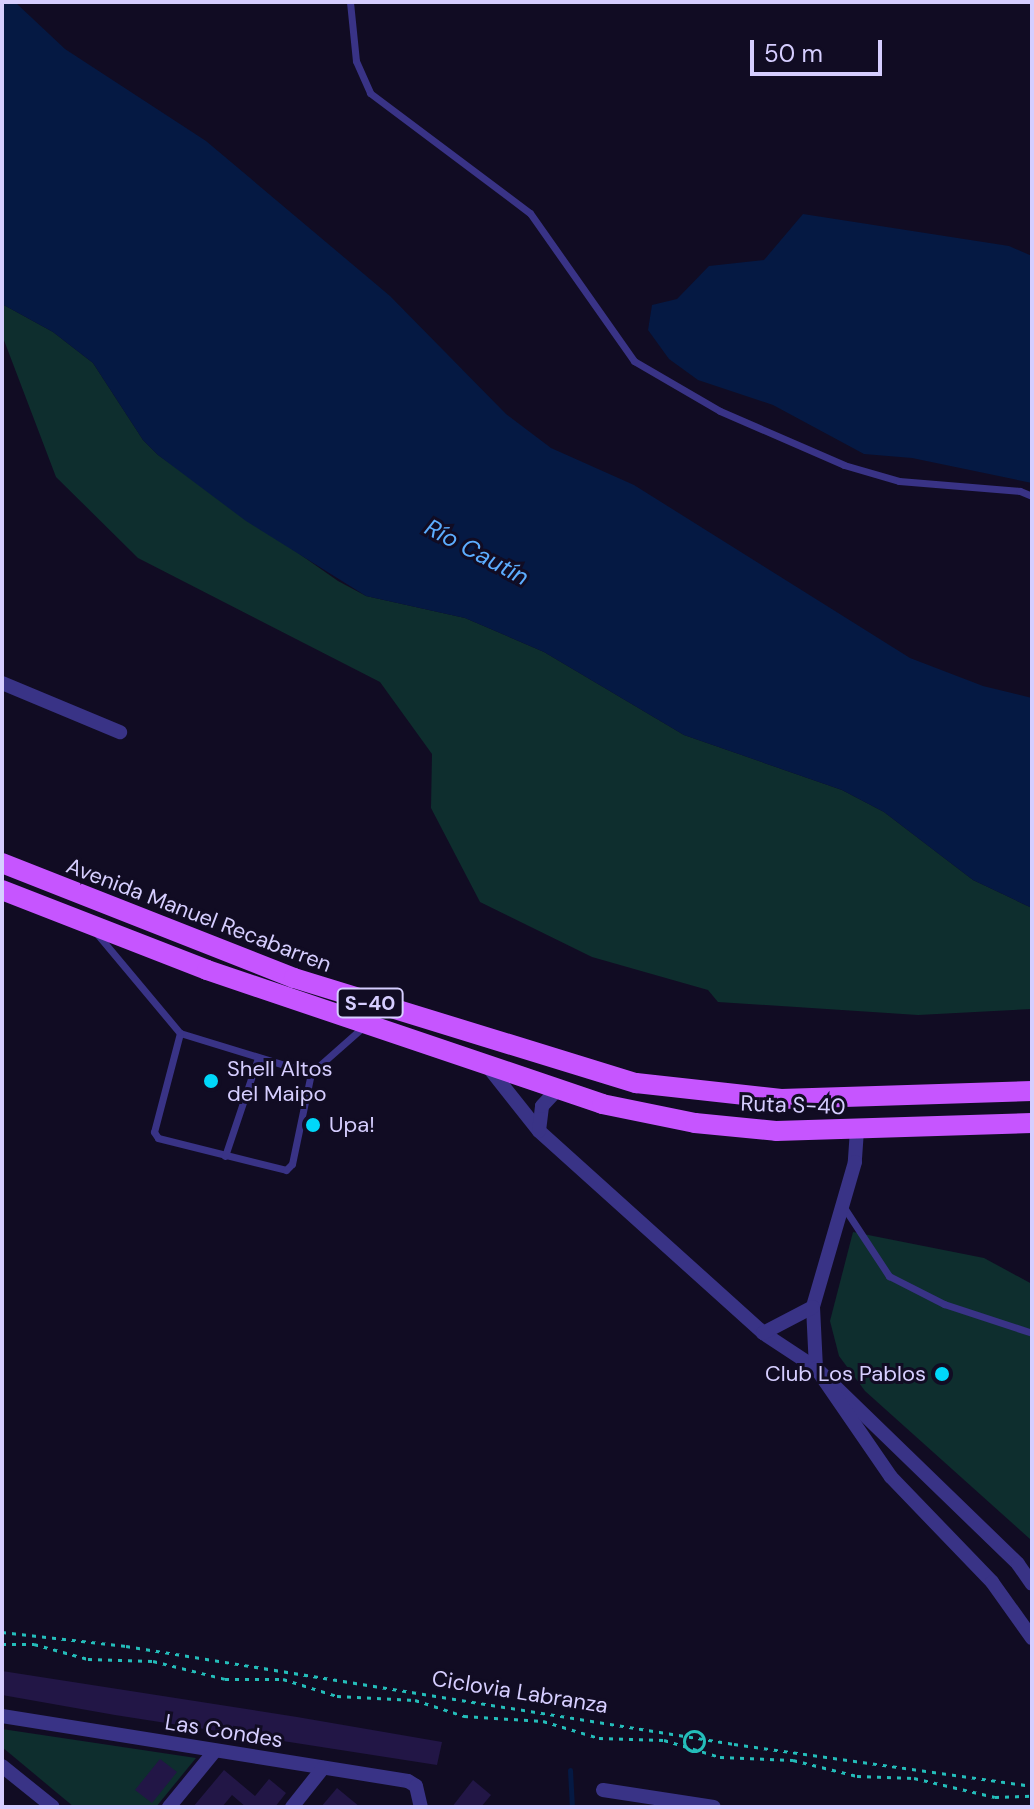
<!DOCTYPE html>
<html>
<head>
<meta charset="utf-8">
<style>
  body { margin:0 }
  #map { position:relative; width:1034px; height:1809px; overflow:hidden; background:#110c23; font-family:"DM Sans",sans-serif }
  div>[style] { position:absolute }
  .green>* { inset:0; background:#0e2e2e }
  .water>* { inset:0; background:#051943 }
  .stream>* { height:5px; margin:-2.5px; padding:0 2.5px; transform-origin:2.5px; border-radius:2.5px; background:#051943 }
  .building>* { inset:0; background:#221646 }
  .path>* { height:3px; margin-top:-1.5px; transform-origin:0; background:repeating-linear-gradient(90deg,#24bdba 0 4px,transparent 0 10px) }
  .path>.ring { margin:-1.5px; padding:0; box-sizing:content-box; background:none; border:3px solid #24bdba; border-radius:50% }
  .service>* { height:7px; margin:-3.5px; padding:0 3.5px; transform-origin:3.5px; border-radius:3.5px; background:#393386 }
  .minor>* { height:14px; margin:-7px; padding:0 7px; transform-origin:7px; border-radius:7px; background:#393386 }
  .primary>* { height:20px; margin:-10px; padding:0 10px; transform-origin:10px; border-radius:10px; background:#c655ff }
  .dots>* { width:22px; height:22px; translate:-50% -50%; box-sizing:border-box; border:4px solid #110c23; border-radius:50% }
  span { translate:-50% -50%; white-space:nowrap; text-align:center; line-height:1.15; -webkit-text-stroke:6px #110c23; paint-order:stroke }
  .shield-label span { padding:2px 6px; background:#110c23; border:2px solid; border-radius:6px; -webkit-text-stroke-width:0 }
  .shield-label { font-size:20px; color:#d6ceff; font-weight:700 }
  .street-label { font-size:22px; color:#d6ceff }
  .poi-label { font-size:22px; color:#d6ceff }
  .left { translate:0 -50%; text-align:left }
  .right { translate:-100% -50%; text-align:right }
  .water-label { font-size:24px; color:#5cadff; font-style:italic }
  .frame { position:absolute; inset:0; border:4px solid #d6ceff; pointer-events:none }
  .scale { position:absolute; left:750px; top:40px; width:132px; height:36px; box-sizing:border-box; border:4px solid #d6ceff; border-top:0; padding-left:10px; font-size:24px; line-height:28px; white-space:nowrap; color:#d6ceff; -webkit-text-stroke:6px #110c23; paint-order:stroke }
</style>
</head>
<body>
<div id="map">
  <div class="green">
    <i style="clip-path:polygon(2px 304px,53px 332px,93px 363px,143px 440px,158px 455px,338px 581px,366px 596px,465px 618px,544px 652px,684px 735px,842px 790px,884px 812px,973px 880px,1032px 908px,1032px 1009px,918px 1015px,718px 1002px,708px 990px,592px 957px,480px 902px,431px 808px,432px 754px,380px 682px,138px 558px,56px 477px,2px 335px)"></i>
    <i style="clip-path:polygon(853px 1232px,984px 1258px,1032px 1284px,1030px 1539px,865px 1391px,839px 1356px,830px 1321px)"></i>
    <i style="clip-path:polygon(2px 1729px,196px 1758px,156px 1807px,74px 1807px,2px 1747px)"></i>
  </div>
  <div class="water">
    <i style="clip-path:polygon(2px 2px,15px 2px,65px 49px,206px 141px,390px 296px,506px 414px,551px 448px,634px 485px,910px 658px,983px 686px,1032px 698px,1032px 908px,973px 880px,884px 812px,842px 790px,684px 735px,544px 652px,465px 618px,366px 596px,246px 521px,158px 455px,143px 440px,93px 363px,53px 332px,2px 304px)"></i>
    <i style="clip-path:polygon(803px 214px,1009px 246px,1032px 256px,1032px 483px,912px 458px,864px 454px,773px 405px,698px 380px,669px 359px,648px 330px,652px 305px,677px 299px,709px 266px,764px 260px)"></i>
  </div>
  <div class="stream">
    <i style="left:570px;top:1770px;width:37px;rotate:87deg"></i>
  </div>
  <div class="building">
    <i style="clip-path:polygon(2px 1671px,297px 1717px,442px 1742px,437px 1765px,115px 1715px,2px 1695px)"></i>
    <i style="clip-path:polygon(160px 1759px,177px 1772px,152px 1803px,135px 1790px)"></i>
    <i style="clip-path:polygon(224px 1770px,255px 1796px,269px 1779px,286px 1793px,275px 1807px,246px 1807px,232px 1795px,222px 1807px,193px 1807px)"></i>
    <i style="clip-path:polygon(473px 1780px,491px 1795px,481px 1807px,452px 1807px)"></i>
    <i style="clip-path:polygon(337px 1788px,360px 1807px,321px 1807px)"></i>
  </div>
  <div class="path">
    <i style="left:2px;top:1632px;width:125px;rotate:6.4deg"></i>
    <i style="left:126px;top:1646px;width:616px;rotate:9.16deg"></i>
    <i style="left:734px;top:1744px;width:301px;rotate:8deg"></i>
    <i style="left:2px;top:1644px;width:32px"></i>
    <i style="left:34px;top:1644px;width:56px;rotate:15.5deg"></i>
    <i style="left:88px;top:1659px;width:65px;rotate:1.8deg"></i>
    <i style="left:153px;top:1661px;width:74px;rotate:14deg"></i>
    <i style="left:225px;top:1679px;width:58px"></i>
    <i style="left:283px;top:1679px;width:57px;rotate:17.5deg"></i>
    <i style="left:337px;top:1696px;width:78px;rotate:2.9deg"></i>
    <i style="left:415px;top:1700px;width:52px;rotate:18.1deg"></i>
    <i style="left:464px;top:1716px;width:79px;rotate:3.6deg"></i>
    <i style="left:543px;top:1721px;width:59px;rotate:16.9deg"></i>
    <i style="left:599px;top:1738px;width:65px;rotate:1.8deg"></i>
    <i style="left:664px;top:1740px;width:59px;rotate:16.9deg"></i>
    <i style="left:720px;top:1757px;width:73px;rotate:2.4deg"></i>
    <i style="left:793px;top:1760px;width:66px;rotate:14deg"></i>
    <i style="left:857px;top:1776px;width:57px;rotate:2deg"></i>
    <i style="left:914px;top:1778px;width:83px;rotate:13.2deg"></i>
    <i style="left:995px;top:1797px;width:37px;rotate:-2deg"></i>
    <i class="ring" style="left:684px;top:1731px;width:17px;height:17px"></i>
  </div>
  <div class="service">
    <i style="left:350px;top:2px;width:59px;rotate:84.2deg"></i>
    <i style="left:356px;top:61px;width:35px;rotate:66deg"></i>
    <i style="left:370px;top:93px;width:200px;rotate:36.9deg"></i>
    <i style="left:530px;top:213px;width:181px;rotate:54.9deg"></i>
    <i style="left:634px;top:361px;width:99px;rotate:30.2deg"></i>
    <i style="left:720px;top:411px;width:135px;rotate:23.5deg"></i>
    <i style="left:844px;top:465px;width:57px;rotate:16.2deg"></i>
    <i style="left:899px;top:481px;width:121px;rotate:4.7deg"></i>
    <i style="left:1020px;top:491px;width:13px;rotate:23deg"></i>
    <i style="left:98px;top:935px;width:128px;rotate:50.1deg"></i>
    <i style="left:180px;top:1033px;width:137px;rotate:17deg"></i>
    <i style="left:311px;top:1073px;width:69px;rotate:-41.5deg"></i>
    <i style="left:180px;top:1033px;width:102px;rotate:104.7deg"></i>
    <i style="left:154px;top:1132px;width:7px;rotate:56deg"></i>
    <i style="left:158px;top:1138px;width:132px;rotate:14deg"></i>
    <i style="left:286px;top:1170px;width:8px;rotate:-45deg"></i>
    <i style="left:292px;top:1164px;width:93px;rotate:-78.2deg"></i>
    <i style="left:225px;top:1156px;width:103px;rotate:-71.4deg"></i>
    <i style="left:843px;top:1206px;width:84px;rotate:56.7deg"></i>
    <i style="left:889px;top:1276px;width:62px;rotate:27deg"></i>
    <i style="left:944px;top:1304px;width:93px;rotate:18.2deg"></i>
  </div>
  <div class="minor">
    <i style="left:2px;top:683px;width:128px;rotate:22.6deg"></i>
    <i style="left:489px;top:1068px;width:80px;rotate:51.6deg"></i>
    <i style="left:539px;top:1131px;width:302px;rotate:42deg"></i>
    <i style="left:763px;top:1333px;width:64px;rotate:33.4deg"></i>
    <i style="left:816px;top:1368px;width:281px;rotate:44.1deg"></i>
    <i style="left:1018px;top:1564px;width:24px;rotate:55deg"></i>
    <i style="left:857px;top:1130px;width:32px;rotate:94deg"></i>
    <i style="left:855px;top:1162px;width:151px;rotate:106.2deg"></i>
    <i style="left:813px;top:1307px;width:61px;rotate:87.2deg"></i>
    <i style="left:816px;top:1368px;width:132px;rotate:55.5deg"></i>
    <i style="left:891px;top:1477px;width:146px;rotate:46.1deg"></i>
    <i style="left:992px;top:1582px;width:69px;rotate:54.5deg"></i>
    <i style="left:539px;top:1131px;width:25px;rotate:-83deg"></i>
    <i style="left:542px;top:1106px;width:21px;rotate:-47deg"></i>
    <i style="left:763px;top:1333px;width:56px;rotate:-27.5deg"></i>
    <i style="left:2px;top:1716px;width:411px;rotate:9.1deg"></i>
    <i style="left:408px;top:1781px;width:9px;rotate:32deg"></i>
    <i style="left:416px;top:1786px;width:22px;rotate:77deg"></i>
    <i style="left:2px;top:1766px;width:65px;rotate:38.8deg"></i>
    <i style="left:603px;top:1790px;width:112px;rotate:8.7deg"></i>
    <i style="left:169px;top:1807px;width:71px;rotate:-50.7deg"></i>
    <i style="left:292px;top:1807px;width:50px;rotate:-51.5deg"></i>
  </div>
  <div class="primary">
    <i style="left:2px;top:863px;width:314px;rotate:21.5deg"></i>
    <i style="left:294px;top:978px;width:358px;rotate:17.1deg"></i>
    <i style="left:636px;top:1083px;width:146px;rotate:6.3deg"></i>
    <i style="left:781px;top:1099px;width:251px;rotate:-1.8deg"></i>
    <i style="left:2px;top:890px;width:220px;rotate:21.3deg"></i>
    <i style="left:207px;top:970px;width:417px;rotate:18.7deg"></i>
    <i style="left:602px;top:1104px;width:95px;rotate:11.5deg"></i>
    <i style="left:695px;top:1123px;width:81px;rotate:5.6deg"></i>
    <i style="left:776px;top:1131px;width:256px;rotate:-1.8deg"></i>
  </div>
  <div class="dots">
    <i style="left:211px;top:1081px;background:#00d7f9"></i>
    <i style="left:313px;top:1125px;background:#00d7f9"></i>
    <i style="left:942px;top:1374px;background:#00d7f9"></i>
  </div>
  <div class="shield-label">
    <span style="left:370px;top:1003px">S-40</span>
  </div>
  <div class="street-label">
    <span style="left:199px;top:915px;rotate:21deg">Avenida Manuel Recabarren</span>
    <span style="left:793px;top:1105px;rotate:2deg">Ruta S-40</span>
    <span style="left:520px;top:1692px;rotate:9deg">Ciclovia Labranza</span>
    <span style="left:224px;top:1731px;rotate:9deg">Las Condes</span>
  </div>
  <div class="poi-label">
    <span class="left" style="left:227px;top:1081px">Shell Altos<br>del Maipo</span>
    <span class="left" style="left:329px;top:1125px">Upa!</span>
    <span class="right" style="left:926px;top:1374px">Club Los Pablos</span>
  </div>
  <div class="water-label">
    <span style="left:477px;top:552px;rotate:28deg">Río Cautín</span>
  </div>
  <div class="frame"></div>
  <div class="scale">50 m</div>
</div>
</body>
</html>
